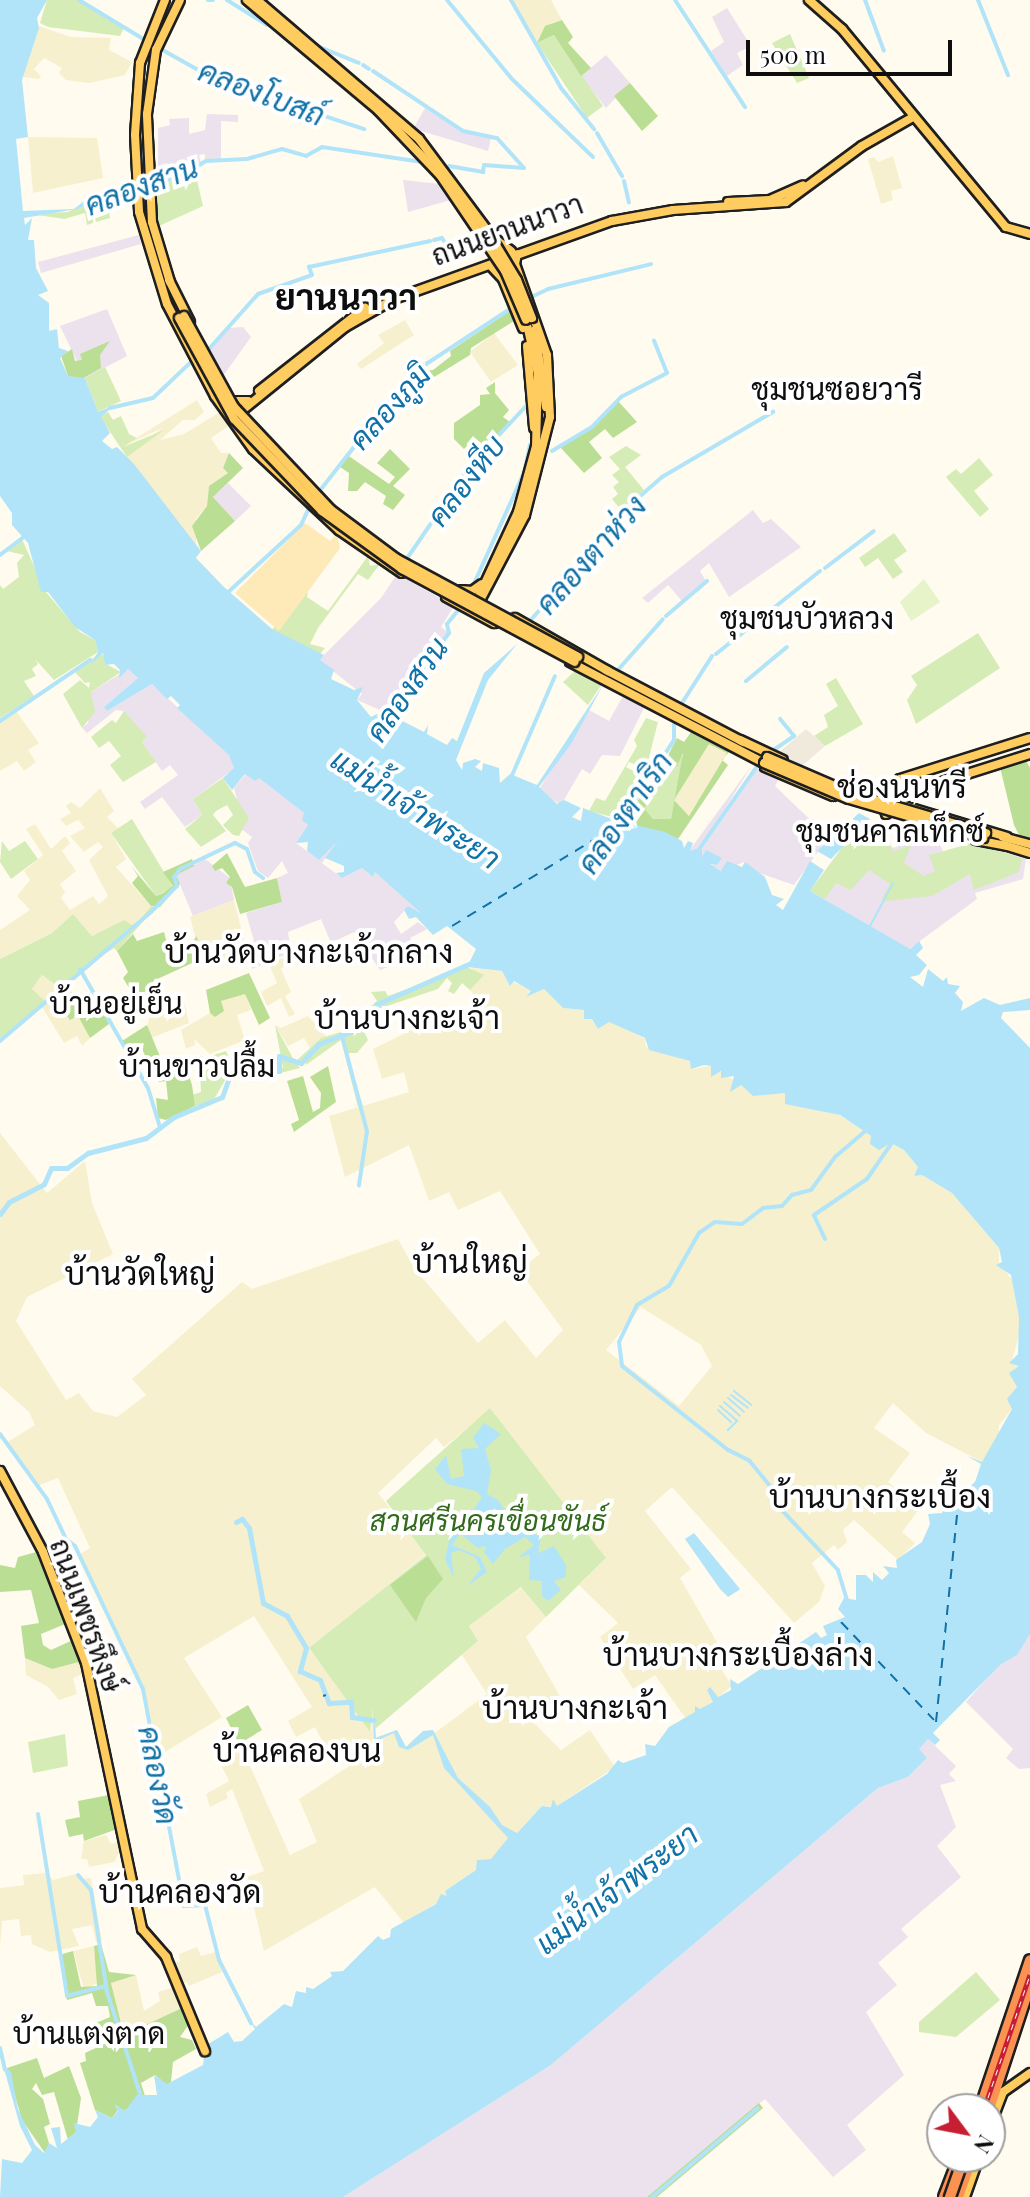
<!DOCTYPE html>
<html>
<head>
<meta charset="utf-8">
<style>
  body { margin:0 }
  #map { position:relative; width:1030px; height:2197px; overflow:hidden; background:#fffbef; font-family:"Playfair Display",Sarabun,serif }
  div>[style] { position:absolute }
  .industrial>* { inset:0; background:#ebe2ed }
  .farmland>* { inset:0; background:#f7f0ce }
  .green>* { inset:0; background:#d6ecb6 }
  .forest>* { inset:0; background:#bbde95 }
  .sand>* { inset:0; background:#fee9b9 }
  .pitch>* { inset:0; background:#e7f3c9 }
  .plaza>* { inset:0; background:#f0eadd }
  .water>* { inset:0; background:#b1e4f9 }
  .stream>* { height:2px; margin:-1px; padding:0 1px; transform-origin:1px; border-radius:1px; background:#b1e4f9 }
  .canal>* { height:4px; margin:-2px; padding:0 2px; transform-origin:2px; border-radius:2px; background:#b1e4f9 }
  .river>* { height:5px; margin:-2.5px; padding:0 2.5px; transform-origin:2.5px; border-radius:2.5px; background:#b1e4f9 }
  .ferry>* { height:2px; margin-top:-1px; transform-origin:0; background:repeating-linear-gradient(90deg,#1071a7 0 10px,transparent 0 18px) }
  .roads { filter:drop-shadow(2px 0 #1f1f1f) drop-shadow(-2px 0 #1f1f1f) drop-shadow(0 2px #1f1f1f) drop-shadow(0 -2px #1f1f1f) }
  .major>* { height:8px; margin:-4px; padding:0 4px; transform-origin:4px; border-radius:4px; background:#ffcc5f }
  .highway>* { height:10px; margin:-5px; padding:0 5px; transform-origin:5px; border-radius:5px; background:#fc9251 }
  .rail>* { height:5px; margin-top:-2.5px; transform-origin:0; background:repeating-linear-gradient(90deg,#fff 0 6px,#c61e33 0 12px); box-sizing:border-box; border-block:2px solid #c61e33 }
  .bridges { filter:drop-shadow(2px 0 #1f1f1f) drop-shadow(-2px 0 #1f1f1f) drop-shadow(0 2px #1f1f1f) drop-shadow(0 -2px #1f1f1f) }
  .major-bridge>* { height:8px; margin:-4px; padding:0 4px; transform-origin:4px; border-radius:4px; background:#ffcc5f }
  .highway-bridge>* { height:10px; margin:-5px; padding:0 5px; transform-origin:5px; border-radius:5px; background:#fc9251 }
  span { translate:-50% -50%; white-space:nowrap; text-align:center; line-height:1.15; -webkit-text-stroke:8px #fff; paint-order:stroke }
  .street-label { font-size:28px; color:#0e0e0e }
  .park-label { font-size:28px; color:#316a1a; font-style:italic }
  .water-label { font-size:30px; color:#1071a7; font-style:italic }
  .neighbourhood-label { font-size:30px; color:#0e0e0e }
  .quarter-label { font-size:32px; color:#0e0e0e }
  .district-label { font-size:36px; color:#0e0e0e; font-weight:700 }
  .north { position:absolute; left:926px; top:2093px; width:80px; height:80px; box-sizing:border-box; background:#fff; border:2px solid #9f9f9f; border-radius:50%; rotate:122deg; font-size:22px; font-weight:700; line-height:32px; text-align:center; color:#0e0e0e }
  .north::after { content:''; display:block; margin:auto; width:28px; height:36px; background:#c61e33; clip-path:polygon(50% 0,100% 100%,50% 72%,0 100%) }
  .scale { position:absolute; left:746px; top:40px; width:206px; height:36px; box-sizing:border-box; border:4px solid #0e0e0e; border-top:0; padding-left:10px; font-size:24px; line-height:28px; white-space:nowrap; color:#0e0e0e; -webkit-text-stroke:6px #fff; paint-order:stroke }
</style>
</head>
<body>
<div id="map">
  <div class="industrial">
    <i style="clip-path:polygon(727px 8px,751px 46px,737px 53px,743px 65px,727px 76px,711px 51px,724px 42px,712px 17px)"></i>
    <i style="clip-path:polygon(606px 55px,630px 83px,606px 108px,581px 76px)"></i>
    <i style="clip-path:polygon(425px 108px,463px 132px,491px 138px,488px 151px,421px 131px,418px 135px,413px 129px)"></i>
    <i style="clip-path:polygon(207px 114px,238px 115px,238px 122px,221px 121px,221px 160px,205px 161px,205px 154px,199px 155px,201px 163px,191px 170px,158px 177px,158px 128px,170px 125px,169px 119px,189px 118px,189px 134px,205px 130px)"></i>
    <i style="clip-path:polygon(403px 180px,440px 184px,451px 200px,408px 212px)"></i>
    <i style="clip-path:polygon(139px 235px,141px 244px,41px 273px,38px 262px)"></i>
    <i style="clip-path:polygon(107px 309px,127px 356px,85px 378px,60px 326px)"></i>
    <i style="clip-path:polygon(243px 327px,251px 337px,223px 376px,209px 350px,228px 328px)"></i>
    <i style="clip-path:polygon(228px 483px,251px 506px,235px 521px,213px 497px)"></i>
    <i style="clip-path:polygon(753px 510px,763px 523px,771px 519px,801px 547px,729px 597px,709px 563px,700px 571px,706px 581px,682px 601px,668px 585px,648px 603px,642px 598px)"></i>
    <i style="clip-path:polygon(397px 574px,454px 606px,441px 627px,448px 632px,413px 686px,387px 713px,357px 700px,362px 694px,319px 660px,381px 598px)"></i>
    <i style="clip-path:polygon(128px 669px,138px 678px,104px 707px,107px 711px,152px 684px,230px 755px,235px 768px,193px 799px,202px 815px,185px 827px,162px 797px,145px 809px,140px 802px,178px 775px,170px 765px,162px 771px,142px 742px,146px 738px,123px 711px,116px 710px,87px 733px,82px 728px,88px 723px,91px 692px)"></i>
    <i style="clip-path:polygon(623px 696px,644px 708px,620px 756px,602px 755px,590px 774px,582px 769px,561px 805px,538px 791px,589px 710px,609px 721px)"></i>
    <i style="clip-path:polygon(752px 765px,715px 825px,694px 853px,689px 851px)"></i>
    <i style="clip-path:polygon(758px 768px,779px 778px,775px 786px,825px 834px,825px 842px,794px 885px,750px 870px,744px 862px,722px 871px,710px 865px,719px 864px,698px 855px)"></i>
    <i style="clip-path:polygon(246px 774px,258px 777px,304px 813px,308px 825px,296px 843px,319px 860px,334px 840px,337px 842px,322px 863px,342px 878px,362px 868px,373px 877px,375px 871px,422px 913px,408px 907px,394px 922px,401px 934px,418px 922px,427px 929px,410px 938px,416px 947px,400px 957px,402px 962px,380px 970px,354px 932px,331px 943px,321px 919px,288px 932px,291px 952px,252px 969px,249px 943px,254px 941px,246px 913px,282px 902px,277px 878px,288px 873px,282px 861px,268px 878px,258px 871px,248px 843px,252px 837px,241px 829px,249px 818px,239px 807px,234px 788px)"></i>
    <i style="clip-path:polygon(874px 825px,893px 848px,910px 842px,908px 835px,924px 829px,936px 832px,943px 852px,973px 843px,1026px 859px,1023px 879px,975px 893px,977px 899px,909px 949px,810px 891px,850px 837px)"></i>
    <i style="clip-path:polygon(205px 859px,230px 878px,234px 900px,193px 916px,176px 875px)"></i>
    <i style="clip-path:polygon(1030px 1629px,1030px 1768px,1019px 1769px,1006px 1758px,1013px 1749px,966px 1702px)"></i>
    <i style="clip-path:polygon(928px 1739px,956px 1766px,949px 1774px,956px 1781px,940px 1785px,956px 1827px,937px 1846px,961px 1877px,901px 1929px,908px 1937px,878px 1963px,897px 1985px,866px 2012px,904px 2075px,847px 2125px,866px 2150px,833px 2177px,765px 2099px,647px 2197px,343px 2197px,551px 2065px,878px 1788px,908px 1777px,927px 1758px,918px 1749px)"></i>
  </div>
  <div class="farmland">
    <i style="clip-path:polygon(511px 0,551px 0,562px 20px,551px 23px,537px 43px)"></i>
    <i style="clip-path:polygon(39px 26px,71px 37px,111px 38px,109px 50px,132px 62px,125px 75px,89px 83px,66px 80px,59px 73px,62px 68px,44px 58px,34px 69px,41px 76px,39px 79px,22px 77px)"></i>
    <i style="clip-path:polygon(28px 137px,97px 138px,103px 178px,33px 193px)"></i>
    <i style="clip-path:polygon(893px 156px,902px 188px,891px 191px,893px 200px,881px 204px,868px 159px,874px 157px,878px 162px)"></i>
    <i style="clip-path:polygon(405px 320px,414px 335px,361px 369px,357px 364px,384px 343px,378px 335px)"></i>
    <i style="clip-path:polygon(494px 333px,518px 365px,491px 382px,470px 352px)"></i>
    <i style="clip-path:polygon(197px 400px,204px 412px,195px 420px,183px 420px,160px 440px,184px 434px,220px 412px,230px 425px,211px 438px,221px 453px,229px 453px,223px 468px,228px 473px,209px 486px,207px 506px,196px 519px,196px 545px,127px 457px,162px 428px,122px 447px)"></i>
    <i style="clip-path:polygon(16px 711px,39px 743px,28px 750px,36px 762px,24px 771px,17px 761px,0 771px,0 723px)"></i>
    <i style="clip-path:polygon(709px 743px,727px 753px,689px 816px,674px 800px)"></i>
    <i style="clip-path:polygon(100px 788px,114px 811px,107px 817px,119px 829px,111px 833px,126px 859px,116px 867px,151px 906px,133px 926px,123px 921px,92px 936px,73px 914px,52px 933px,0 959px,0 930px,30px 910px,17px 896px,30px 880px,24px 871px,43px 855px,26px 829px,35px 824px,51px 849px,65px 836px,70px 843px,62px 851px,76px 871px,60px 884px,65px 892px,61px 898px,70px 910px,93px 896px,99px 904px,108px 896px,89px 860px,103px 847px,98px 842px,84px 852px,70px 836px,85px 828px,78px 820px,66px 826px,60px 819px,71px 813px,66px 806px,71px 802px,80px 808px)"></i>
    <i style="clip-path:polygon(234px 900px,244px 940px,234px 947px,234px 955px,213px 965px,209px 955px,201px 959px,190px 917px)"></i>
    <i style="clip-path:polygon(292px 954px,294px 961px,281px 969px,291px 992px,285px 996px,295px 1014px,289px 1017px,281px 998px,267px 1006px,261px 992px,277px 983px,269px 964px)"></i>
    <i style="clip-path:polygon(evenodd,473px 968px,502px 971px,506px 978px,532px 991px,526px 997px,544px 989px,563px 1008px,584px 1010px,584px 1018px,592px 1019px,598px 1029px,609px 1021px,645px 1039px,646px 1047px,690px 1061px,692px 1069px,711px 1066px,756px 1094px,785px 1093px,808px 1108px,839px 1115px,871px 1136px,879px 1149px,891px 1143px,904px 1150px,918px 1167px,914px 1176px,922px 1175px,952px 1193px,999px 1248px,999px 1265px,1013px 1280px,1021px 1329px,1012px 1360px,1019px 1366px,1012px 1378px,1017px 1387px,1012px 1409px,999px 1425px,999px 1438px,982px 1462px,926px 1433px,893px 1403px,874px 1428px,910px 1453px,888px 1482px,920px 1508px,902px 1532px,915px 1543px,898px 1560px,854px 1520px,843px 1530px,847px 1542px,838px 1550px,834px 1545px,812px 1563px,825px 1586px,819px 1602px,794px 1623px,672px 1487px,645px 1511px,691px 1569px,680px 1578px,722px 1651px,714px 1657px,732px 1686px,718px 1697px,710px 1688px,714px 1701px,686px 1719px,655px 1675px,633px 1689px,600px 1637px,618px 1623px,579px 1585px,605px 1559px,491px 1409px,444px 1447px,436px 1438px,378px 1493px,426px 1554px,309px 1649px,372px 1731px,370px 1711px,376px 1712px,376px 1737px,397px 1730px,406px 1747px,423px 1731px,436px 1732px,487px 1694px,462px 1655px,478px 1641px,469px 1626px,522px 1587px,546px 1617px,526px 1637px,561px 1698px,530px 1719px,561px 1750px,590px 1730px,615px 1767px,557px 1806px,542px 1806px,492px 1859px,481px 1860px,476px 1870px,445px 1891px,448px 1896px,404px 1923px,375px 1887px,264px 1951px,247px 1877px,264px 1871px,232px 1789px,226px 1793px,228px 1798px,210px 1807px,206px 1794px,229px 1781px,219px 1761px,241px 1746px,290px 1855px,317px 1842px,299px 1799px,360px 1759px,344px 1737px,326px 1748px,315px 1727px,296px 1737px,288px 1721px,312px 1707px,254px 1616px,184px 1658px,222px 1717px,160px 1755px,145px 1697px,78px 1555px,90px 1548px,58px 1478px,37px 1486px,6px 1443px,35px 1425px,29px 1412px,0 1386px,0 1133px,47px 1193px,85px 1161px,92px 1203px,113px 1254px,27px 1297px,16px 1321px,66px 1400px,79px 1393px,93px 1411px,117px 1417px,146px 1395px,132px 1379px,242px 1282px,252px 1289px,398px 1239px,414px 1268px,478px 1343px,505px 1320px,536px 1358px,563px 1330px,519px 1270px,540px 1254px,500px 1191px,458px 1210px,449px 1192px,429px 1201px,409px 1145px,345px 1177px,329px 1116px,409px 1092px,404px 1072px,382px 1079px,373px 1049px,446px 1013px,456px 1031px,486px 1012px,460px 976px,473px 968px,641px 1307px,701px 1345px,712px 1366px,679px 1406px,606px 1350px,641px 1307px)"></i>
    <i style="clip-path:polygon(42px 975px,64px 991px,56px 1001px,70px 1020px,78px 1016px,90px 1038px,82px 1046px,77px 1036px,64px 1043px,42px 1007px,46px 1003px,32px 989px)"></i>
    <i style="clip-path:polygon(245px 993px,251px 1010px,237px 1015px,245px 1040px,210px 1054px,194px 1039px,195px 1045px,186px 1049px,181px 1030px,210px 1013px,216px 1017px,221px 1001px)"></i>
    <i style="clip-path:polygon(184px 1001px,189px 1023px,151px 1038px,147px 1027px,151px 1011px)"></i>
    <i style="clip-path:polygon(308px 1016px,327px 1037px,310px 1048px,304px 1038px,288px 1046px,275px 1025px,281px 1028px)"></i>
    <i style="clip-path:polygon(25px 1658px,52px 1669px,83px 1661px,87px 1672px,73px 1678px,77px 1694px,59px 1700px,48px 1687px,26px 1675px)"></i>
    <i style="clip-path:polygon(106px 1835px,111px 1844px,122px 1841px,118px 1855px,114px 1862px,89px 1867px,87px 1859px,81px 1859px,84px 1841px)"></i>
    <i style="clip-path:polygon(47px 1873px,53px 1880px,80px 1873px,82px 1879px,91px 1878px,102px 1941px,96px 1942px,92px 1925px,72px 1929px,79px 1946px,50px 1952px,32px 1944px,31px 1935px,21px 1936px,19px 1919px,2px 1921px,0 1948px,0 1888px,24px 1885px,23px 1875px)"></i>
    <i style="clip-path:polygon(94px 1946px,98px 1983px,84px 1989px,73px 1951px)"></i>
    <i style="clip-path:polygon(197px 1947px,201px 1956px,215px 1952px,222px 1972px,189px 1986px,187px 1982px,180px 1985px,172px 1964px,180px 1961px,179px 1954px)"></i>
    <i style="clip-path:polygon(136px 1975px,144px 2011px,160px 2001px,158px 1992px,175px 1987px,184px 2007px,124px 2035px,111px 1983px)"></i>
  </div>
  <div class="green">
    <i style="clip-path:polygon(47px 0,78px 0,124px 28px,120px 36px,48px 27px,40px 23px)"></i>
    <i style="clip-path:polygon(790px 34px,809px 78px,797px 83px,772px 43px)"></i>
    <i style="clip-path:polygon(554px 35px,603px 106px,587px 118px,537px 43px)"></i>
    <i style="clip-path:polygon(195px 172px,203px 206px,159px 226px,153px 186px)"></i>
    <i style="clip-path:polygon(107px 201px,110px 218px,96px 222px,93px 210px,93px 223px,87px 225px,85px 213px,64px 219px,31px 214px,68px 212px,86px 202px)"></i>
    <i style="clip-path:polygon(105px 367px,121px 401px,98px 412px,85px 378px)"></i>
    <i style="clip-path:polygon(108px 412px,113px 420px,121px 416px,129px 434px,137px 438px,123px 447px,164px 430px,127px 457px,100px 417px)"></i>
    <i style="clip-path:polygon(626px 446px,641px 455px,625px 467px,644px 490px,621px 510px,612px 499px,618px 494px,613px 487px,619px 482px,612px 475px,620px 469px,609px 457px)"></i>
    <i style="clip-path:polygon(979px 458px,993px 475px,974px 491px,989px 509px,980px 517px,946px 477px,956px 469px,961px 474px)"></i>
    <i style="clip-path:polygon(894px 533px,907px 551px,894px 560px,903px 572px,893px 579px,878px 558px,865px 567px,859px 558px)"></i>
    <i style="clip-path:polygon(22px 539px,45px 591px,80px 632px,95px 640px,98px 652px,54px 680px,35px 659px,38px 664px,32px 669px,36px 676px,24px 681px,34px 696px,0 718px,0 585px,3px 589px,19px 577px,17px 563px,24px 555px,7px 551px)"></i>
    <i style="clip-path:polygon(368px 556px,370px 566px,380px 564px,368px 580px,358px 574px,318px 628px,310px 644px,325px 648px,318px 656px,272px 629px,290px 615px,308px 591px,307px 597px,328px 611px)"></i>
    <i style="clip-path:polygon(978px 633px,1000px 668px,916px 724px,907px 700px,917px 685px,911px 676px)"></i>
    <i style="clip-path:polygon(100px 653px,107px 658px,104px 663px,121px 672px,91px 692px,95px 712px,82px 728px,63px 694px,80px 680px,89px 688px,90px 682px,85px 683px,75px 672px)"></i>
    <i style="clip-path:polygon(576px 670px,602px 684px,588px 705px,563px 682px)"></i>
    <i style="clip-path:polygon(836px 678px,863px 724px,825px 746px,814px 736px,828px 727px,824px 715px,838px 706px,826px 684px)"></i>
    <i style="clip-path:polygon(124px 711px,147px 737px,142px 742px,156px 762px,123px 782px,110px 765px,121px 756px,109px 741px,99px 748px,91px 737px,112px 720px,116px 723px)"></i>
    <i style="clip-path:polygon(646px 718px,658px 722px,646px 769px,629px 762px,626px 767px,641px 775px,627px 798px,637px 795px,616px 818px,589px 811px,596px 798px,605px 801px,637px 746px,634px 740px)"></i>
    <i style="clip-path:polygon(679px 753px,683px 758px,671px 819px,653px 819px,644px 808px,656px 788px,654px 778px,664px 762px,661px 769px,676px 765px)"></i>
    <i style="clip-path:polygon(223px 778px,249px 818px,239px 836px,233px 835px,223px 825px,233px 815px,227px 805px,216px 811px,213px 815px,226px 831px,201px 847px,185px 829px,202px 815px,193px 799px)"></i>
    <i style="clip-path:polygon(132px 819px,173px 887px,156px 896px,111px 833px)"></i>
    <i style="clip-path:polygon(874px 825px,894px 851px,911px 845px,904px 863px,924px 876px,935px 871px,929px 855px,973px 843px,1022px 858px,1019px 872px,974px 890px,970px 874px,932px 896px,886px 901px,882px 899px,890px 884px,869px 870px,851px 890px,836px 883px,825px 899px,810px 891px,850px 837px)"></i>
    <i style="clip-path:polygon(2px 841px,9px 851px,25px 841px,38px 859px,11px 879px,0 862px)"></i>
    <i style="clip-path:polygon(151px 906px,155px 908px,117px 951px,114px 948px,81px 969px,64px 991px,42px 975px,32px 989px,47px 1003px,0 1043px,0 959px,52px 933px,73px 914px,92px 936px,124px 920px,134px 926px)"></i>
    <i style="clip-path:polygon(467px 967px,484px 975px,470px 990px,462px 983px,454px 994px,448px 991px,452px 983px,447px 978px,438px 989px,378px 1009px,381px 1023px,364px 1031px,368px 1040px,357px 1053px,347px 1053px,363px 1106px,358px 1107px,341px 1040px,306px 1065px,305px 1058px,297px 1064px,300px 1068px,269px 1076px,283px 1068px,275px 1025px,295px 1062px,321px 1038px,373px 1022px,369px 1008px,377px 1001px,371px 992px,385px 991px,388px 996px)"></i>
    <i style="clip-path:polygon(226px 1051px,233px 1068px,240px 1071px,244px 1061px,256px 1058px,259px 1066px,228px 1075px,213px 1101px,195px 1106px,192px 1095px,201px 1092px,200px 1073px,212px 1067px,210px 1056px)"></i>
    <i style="clip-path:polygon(490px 1408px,606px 1558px,546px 1617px,521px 1587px,469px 1626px,478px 1641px,375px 1729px,373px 1709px,370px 1732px,309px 1648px,426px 1555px,386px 1501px)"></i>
    <i style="clip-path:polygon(65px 1734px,68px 1766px,33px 1773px,28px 1742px)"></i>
    <i style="clip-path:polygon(976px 1972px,1000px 2000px,956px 2037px,919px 2032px,919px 2022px)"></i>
  </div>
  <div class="forest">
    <i style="clip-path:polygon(562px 20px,573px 37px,568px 43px,591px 68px,581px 76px,554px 35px,537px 43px,545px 26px)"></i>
    <i style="clip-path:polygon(630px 83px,658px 116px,642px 131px,614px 96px)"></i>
    <i style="clip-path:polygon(513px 309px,517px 319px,471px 348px,470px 355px,426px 382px,418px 371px,433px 370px,451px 356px,450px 351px)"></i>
    <i style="clip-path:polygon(110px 341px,100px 355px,101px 368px,80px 380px,68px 376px,61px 356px,72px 349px,75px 361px,82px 360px,80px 354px)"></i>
    <i style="clip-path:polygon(495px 382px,495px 393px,509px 410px,503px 417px,510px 422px,486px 447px,475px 438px,464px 449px,454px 439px,454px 423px,480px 405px,480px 395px,490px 394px,486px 388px)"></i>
    <i style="clip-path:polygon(618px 401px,637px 422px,613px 438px,605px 429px,589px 442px,602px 458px,584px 473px,560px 447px,591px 428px)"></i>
    <i style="clip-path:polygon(390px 449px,410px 469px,393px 486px,405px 495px,393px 510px,383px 504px,386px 496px,365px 482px,357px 491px,348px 491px,349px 473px,340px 467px,346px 454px,389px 484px,395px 477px,377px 463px)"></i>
    <i style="clip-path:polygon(229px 453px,243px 468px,213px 497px,235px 521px,201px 551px,192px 526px,207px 506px,209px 486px,228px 473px,223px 468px)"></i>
    <i style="clip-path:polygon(evenodd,691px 732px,729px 752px,722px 760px,728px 765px,678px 839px,626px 823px,624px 818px,657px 776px,655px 794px,644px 808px,653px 819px,671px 819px,683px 753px,677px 766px,661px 769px,677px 738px,684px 742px,691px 732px,709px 744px,727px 753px,689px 816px,674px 800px,709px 744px)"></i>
    <i style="clip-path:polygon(1024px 757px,1030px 768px,1030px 839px,1019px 835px,1014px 825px,999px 763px)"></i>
    <i style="clip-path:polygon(227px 853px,245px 887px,277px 878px,282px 902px,240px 914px,232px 887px,226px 883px,230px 877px,222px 868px,215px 871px,212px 866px)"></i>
    <i style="clip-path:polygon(192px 859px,194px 866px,176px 875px,180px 884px,160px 907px,151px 906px,132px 883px,138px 876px,131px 866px,156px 896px,163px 893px,173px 886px,163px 872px)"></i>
    <i style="clip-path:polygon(164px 932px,167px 944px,177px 950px,185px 950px,197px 936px,201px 959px,153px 981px,162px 1003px,145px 1014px,123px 978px,128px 972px,117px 951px,133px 934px,137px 941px)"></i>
    <i style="clip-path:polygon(249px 973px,270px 1018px,259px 1025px,245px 994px,221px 1001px,224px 1011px,215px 1017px,210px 1013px,206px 990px)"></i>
    <i style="clip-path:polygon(68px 986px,81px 1009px,95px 998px,109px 1024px,90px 1038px,78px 1016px,70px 1020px,56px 1001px)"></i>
    <i style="clip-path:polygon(147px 1025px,166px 1071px,188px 1073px,192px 1085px,195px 1106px,166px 1120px,158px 1118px,156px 1098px,168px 1100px,166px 1081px,158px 1082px,142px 1049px,132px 1056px,122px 1041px)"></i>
    <i style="clip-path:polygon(328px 1066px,336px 1102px,294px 1132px,291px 1124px,299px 1120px,287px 1081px,303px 1076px,313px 1112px,320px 1108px,321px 1093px,310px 1077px)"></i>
    <i style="clip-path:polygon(40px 1551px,70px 1622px,41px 1634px,43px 1645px,51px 1650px,75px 1639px,83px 1661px,52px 1669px,25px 1658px,21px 1626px,39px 1623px,31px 1590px,0 1592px,0 1565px,15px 1568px,18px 1557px)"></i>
    <i style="clip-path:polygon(428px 1556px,443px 1579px,426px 1598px,416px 1622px,390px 1585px)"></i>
    <i style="clip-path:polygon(248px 1705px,262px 1730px,239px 1744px,226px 1718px)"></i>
    <i style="clip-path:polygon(114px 1794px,120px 1828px,84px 1841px,83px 1834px,69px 1837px,65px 1820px,80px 1817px,78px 1801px)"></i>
    <i style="clip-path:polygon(101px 1944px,109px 1972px,136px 1975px,111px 1983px,124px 2035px,184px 2007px,191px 2021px,180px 2037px,192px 2040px,196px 2049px,173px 2062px,171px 2082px,167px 2085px,155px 2075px,141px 2083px,145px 2096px,124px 2111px,115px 2105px,118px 2110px,112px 2118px,95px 2110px,80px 2063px,86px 2061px,85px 2053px,111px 2041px,107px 2028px,98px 2031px,96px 2023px,110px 2017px,108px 2006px,96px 2006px,92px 1993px,67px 2000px,59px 1955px,73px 1951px,81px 1987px,97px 1986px,94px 1946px)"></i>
    <i style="clip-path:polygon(37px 2058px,44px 2078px,69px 2066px,81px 2098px,76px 2132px,68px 2140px,54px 2092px,42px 2095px,36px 2083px,32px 2089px,43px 2099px,50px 2124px,44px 2127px,49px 2143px,45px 2153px,22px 2120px,7px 2068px)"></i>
    <i style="clip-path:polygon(759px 2103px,763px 2108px,657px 2197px,647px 2197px)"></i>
  </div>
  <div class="sand">
    <i style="clip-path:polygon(305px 523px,330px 541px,337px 533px,340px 548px,279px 631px,235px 593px)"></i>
  </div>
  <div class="pitch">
    <i style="clip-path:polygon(924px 579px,940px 602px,911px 621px,900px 602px)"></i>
  </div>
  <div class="plaza">
    <i style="clip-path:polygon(806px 729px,825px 746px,802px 766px,777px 754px)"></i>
  </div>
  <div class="water">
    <i style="clip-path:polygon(0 0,47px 0,37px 18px,39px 28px,22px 80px,28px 137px,16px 139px,23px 211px,74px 209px,84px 201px,132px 186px,77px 209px,24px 218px,25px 225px,32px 218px,28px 240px,34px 240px,36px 268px,48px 291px,38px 295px,49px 303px,49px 331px,57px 329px,59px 348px,68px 351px,60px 358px,68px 376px,85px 378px,98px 412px,115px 405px,101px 417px,110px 433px,102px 441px,112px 449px,117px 447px,134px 464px,201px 551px,196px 558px,224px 587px,272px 629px,324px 655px,320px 660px,334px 670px,331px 679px,354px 690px,363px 687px,357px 700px,371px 717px,383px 711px,424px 732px,428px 725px,427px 734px,447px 745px,452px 738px,457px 741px,484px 673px,517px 644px,488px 680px,456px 760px,462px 770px,463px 763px,475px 759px,481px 761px,475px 767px,482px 771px,483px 763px,499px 768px,500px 783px,510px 774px,537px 785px,603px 685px,571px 744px,539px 787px,557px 804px,564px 800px,581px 808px,572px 817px,581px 821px,583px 808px,609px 818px,625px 811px,626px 823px,665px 832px,682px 841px,684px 848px,688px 841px,693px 843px,690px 851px,702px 847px,702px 857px,706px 850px,722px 858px,717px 865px,710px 864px,721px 871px,727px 861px,742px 867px,745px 862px,765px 877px,772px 895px,784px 899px,776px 905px,783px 910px,810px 861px,824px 870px,810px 891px,910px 949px,919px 941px,923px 948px,916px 955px,927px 965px,919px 975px,910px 977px,923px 987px,928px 969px,943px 981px,947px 977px,948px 984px,960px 986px,955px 993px,963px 1002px,961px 1011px,984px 998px,1000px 1005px,1030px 998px,1030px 1010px,1003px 1012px,1001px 1018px,1030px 1048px,1030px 1634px,1017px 1655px,1001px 1664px,933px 1733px,940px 1740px,935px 1745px,928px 1739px,919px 1749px,927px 1758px,908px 1777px,878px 1788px,551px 2065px,343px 2197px,0 2197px,2px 2159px,22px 2163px,32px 2150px,20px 2126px,3px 2065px,11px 2072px,18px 2109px,35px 2145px,44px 2153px,49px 2143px,57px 2148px,51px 2128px,60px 2127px,61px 2144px,76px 2132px,74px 2123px,90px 2127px,98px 2117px,95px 2110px,112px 2118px,118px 2111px,115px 2104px,125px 2111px,137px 2095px,157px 2095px,154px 2075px,167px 2084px,203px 2065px,205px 2046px,228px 2032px,234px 2042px,242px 2041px,255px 2029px,249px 2020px,256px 2027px,284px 2004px,292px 2007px,296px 1991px,306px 1993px,306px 1987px,313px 1989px,332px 1976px,330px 1972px,343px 1971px,378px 1936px,383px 1940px,390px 1937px,391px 1929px,436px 1904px,441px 1894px,447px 1896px,445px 1891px,476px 1870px,477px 1860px,491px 1859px,508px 1838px,444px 1768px,433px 1735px,408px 1750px,399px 1747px,394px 1733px,374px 1742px,373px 1708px,376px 1738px,397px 1730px,406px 1747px,423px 1731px,433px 1730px,458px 1778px,490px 1807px,502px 1825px,517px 1833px,542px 1806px,551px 1807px,553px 1799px,557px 1806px,607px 1774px,618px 1760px,623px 1763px,646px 1755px,645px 1744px,655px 1746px,669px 1727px,695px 1712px,695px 1706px,700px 1709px,713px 1702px,707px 1690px,710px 1687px,718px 1697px,731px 1690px,730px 1679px,738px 1684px,816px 1632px,821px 1638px,827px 1635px,823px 1626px,845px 1617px,838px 1609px,844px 1598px,856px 1600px,856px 1575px,866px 1575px,873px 1582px,873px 1572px,882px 1580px,889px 1573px,883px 1566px,897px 1568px,896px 1560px,922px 1542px,930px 1524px,928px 1514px,942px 1513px,947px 1504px,952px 1508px,959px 1503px,955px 1499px,975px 1482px,981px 1464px,967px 1456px,982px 1462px,1012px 1409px,1007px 1399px,1017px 1387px,1009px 1373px,1019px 1366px,1009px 1363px,1018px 1354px,1019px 1317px,1011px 1275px,996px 1265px,1002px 1262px,999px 1248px,952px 1193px,922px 1175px,914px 1176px,918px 1167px,904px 1150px,891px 1143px,879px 1150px,870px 1144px,871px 1136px,840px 1115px,785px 1104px,785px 1093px,753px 1096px,741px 1085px,730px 1092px,734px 1076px,721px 1078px,721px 1071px,711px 1077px,711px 1066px,704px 1065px,691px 1069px,690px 1061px,649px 1050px,645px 1038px,609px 1022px,598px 1029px,592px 1019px,584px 1019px,584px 1010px,563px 1008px,544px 989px,526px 997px,531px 991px,514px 981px,510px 986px,502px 971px,467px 967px,476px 949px,447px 926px,433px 935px,416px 917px,409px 919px,404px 910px,408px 906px,421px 913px,375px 872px,373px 877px,362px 868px,342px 878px,336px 873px,344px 872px,344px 866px,325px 858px,337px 842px,319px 860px,307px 851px,308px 842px,296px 843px,308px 825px,302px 820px,304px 813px,259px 778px,255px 781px,245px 774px,232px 790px,223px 778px,234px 768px,229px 755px,177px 708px,180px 705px,171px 696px,167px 699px,152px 684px,107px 711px,104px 707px,138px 678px,128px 669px,119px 678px,120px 670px,114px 664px,105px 665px,103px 653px,90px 665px,98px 652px,95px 640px,75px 627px,48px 592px,41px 592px,28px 543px,12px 525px,12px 513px,0 496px)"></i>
    <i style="clip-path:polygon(859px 813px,870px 819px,831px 859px,817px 851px)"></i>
    <i style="clip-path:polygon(484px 1423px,501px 1434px,485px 1449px,491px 1470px,487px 1494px,498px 1500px,510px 1519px,528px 1522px,532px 1533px,541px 1537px,538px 1553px,554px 1546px,566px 1565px,566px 1577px,554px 1581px,561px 1590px,548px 1601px,542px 1596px,542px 1581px,529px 1580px,530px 1555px,519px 1557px,534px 1545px,525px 1537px,505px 1549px,493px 1564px,484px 1552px,486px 1546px,478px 1548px,460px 1533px,452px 1545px,480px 1557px,487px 1572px,467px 1586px,481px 1569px,475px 1557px,459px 1550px,451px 1553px,454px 1578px,445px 1559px,452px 1528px,445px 1514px,453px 1512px,464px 1528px,478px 1528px,472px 1512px,482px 1497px,476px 1491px,447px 1484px,435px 1469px,446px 1455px,451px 1479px,464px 1476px,461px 1449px,479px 1448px,473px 1438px)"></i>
    <i style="clip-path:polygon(694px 1533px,740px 1589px,739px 1590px,728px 1597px,720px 1589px,685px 1539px)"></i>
  </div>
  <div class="stream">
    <i style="left:869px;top:928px;width:51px;rotate:-61.9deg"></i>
    <i style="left:734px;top:1391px;width:22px;rotate:39deg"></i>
    <i style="left:731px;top:1395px;width:21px;rotate:37deg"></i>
    <i style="left:728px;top:1398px;width:21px;rotate:41deg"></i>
    <i style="left:724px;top:1402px;width:21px;rotate:41deg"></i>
    <i style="left:720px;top:1406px;width:23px;rotate:41deg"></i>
    <i style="left:737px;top:1421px;width:13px;rotate:135deg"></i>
    <i style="left:718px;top:1410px;width:18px;rotate:43deg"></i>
  </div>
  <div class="canal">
    <i style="left:79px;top:0;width:81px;rotate:31.3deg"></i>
    <i style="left:208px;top:0;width:5px"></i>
    <i style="left:227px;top:0;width:47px;rotate:32deg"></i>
    <i style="left:447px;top:0;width:102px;rotate:50.6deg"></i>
    <i style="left:511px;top:0;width:101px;rotate:60.4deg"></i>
    <i style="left:561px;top:88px;width:53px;rotate:51.2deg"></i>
    <i style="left:675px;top:0;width:128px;rotate:56.8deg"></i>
    <i style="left:865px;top:0;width:54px;rotate:69.6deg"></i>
    <i style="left:978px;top:0;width:81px;rotate:68.2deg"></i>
    <i style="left:317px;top:46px;width:45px;rotate:22deg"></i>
    <i style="left:159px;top:48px;width:68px;rotate:29.2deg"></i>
    <i style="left:218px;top:81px;width:154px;rotate:18.2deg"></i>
    <i style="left:363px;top:65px;width:7px;rotate:34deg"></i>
    <i style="left:373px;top:71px;width:108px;rotate:33.7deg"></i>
    <i style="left:463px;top:131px;width:35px;rotate:12deg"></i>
    <i style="left:497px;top:138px;width:40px;rotate:48deg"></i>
    <i style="left:513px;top:80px;width:111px;rotate:43.9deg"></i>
    <i style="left:597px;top:133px;width:50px;rotate:59.8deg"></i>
    <i style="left:141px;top:140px;width:91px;rotate:85.6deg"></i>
    <i style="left:449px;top:166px;width:35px;rotate:10deg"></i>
    <i style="left:483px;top:172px;width:7px;rotate:-82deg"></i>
    <i style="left:484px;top:165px;width:40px;rotate:4.3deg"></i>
    <i style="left:624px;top:181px;width:22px;rotate:77deg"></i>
    <i style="left:149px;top:185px;width:33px;rotate:-16deg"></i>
    <i style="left:181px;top:176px;width:29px;rotate:-31deg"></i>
    <i style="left:206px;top:161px;width:41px;rotate:-2.8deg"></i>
    <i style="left:247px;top:159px;width:36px;rotate:-16deg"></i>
    <i style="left:282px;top:149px;width:25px;rotate:16deg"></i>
    <i style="left:306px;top:156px;width:18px;rotate:-29deg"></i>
    <i style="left:322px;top:147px;width:101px;rotate:8.5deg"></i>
    <i style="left:496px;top:235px;width:19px;rotate:-12deg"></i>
    <i style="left:434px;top:240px;width:8px;rotate:-14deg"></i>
    <i style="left:442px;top:238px;width:7px;rotate:56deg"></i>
    <i style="left:446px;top:244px;width:31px;rotate:-11deg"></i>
    <i style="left:161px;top:273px;width:47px;rotate:66.2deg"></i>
    <i style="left:527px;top:299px;width:23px;rotate:-25deg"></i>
    <i style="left:548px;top:289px;width:106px;rotate:-13.6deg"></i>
    <i style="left:208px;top:350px;width:75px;rotate:-48.2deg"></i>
    <i style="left:258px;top:294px;width:57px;rotate:-19.4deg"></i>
    <i style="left:312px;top:275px;width:9px;rotate:-111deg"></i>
    <i style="left:309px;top:267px;width:124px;rotate:-12.1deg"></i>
    <i style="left:110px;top:408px;width:44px;rotate:-13.1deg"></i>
    <i style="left:153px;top:398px;width:54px;rotate:-43.5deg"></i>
    <i style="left:552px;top:451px;width:47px;rotate:-31deg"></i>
    <i style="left:592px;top:427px;width:42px;rotate:-46deg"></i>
    <i style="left:621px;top:397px;width:52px;rotate:-27.6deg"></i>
    <i style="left:667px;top:373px;width:35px;rotate:-112deg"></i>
    <i style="left:318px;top:493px;width:151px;rotate:-52deg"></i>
    <i style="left:411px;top:374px;width:122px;rotate:-33.3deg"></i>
    <i style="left:0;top:555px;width:30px;rotate:-37deg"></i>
    <i style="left:408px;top:557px;width:112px;rotate:-55.6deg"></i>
    <i style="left:471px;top:465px;width:81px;rotate:-47deg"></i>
    <i style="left:825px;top:568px;width:61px;rotate:-37.1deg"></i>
    <i style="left:472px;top:588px;width:126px;rotate:-65.7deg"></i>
    <i style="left:524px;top:473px;width:29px;rotate:-78deg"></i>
    <i style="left:225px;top:595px;width:103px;rotate:-42.6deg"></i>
    <i style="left:301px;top:525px;width:23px;rotate:-65deg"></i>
    <i style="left:666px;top:616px;width:54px;rotate:-40.5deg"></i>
    <i style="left:529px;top:622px;width:123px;rotate:-48.6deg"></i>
    <i style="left:610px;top:530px;width:6px;rotate:-108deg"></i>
    <i style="left:608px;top:524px;width:72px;rotate:-41deg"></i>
    <i style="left:662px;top:477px;width:129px;rotate:-30.4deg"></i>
    <i style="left:716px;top:654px;width:133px;rotate:-38.6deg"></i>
    <i style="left:577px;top:659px;width:69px;rotate:28.4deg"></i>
    <i style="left:617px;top:671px;width:69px;rotate:-48.5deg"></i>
    <i style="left:746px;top:681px;width:53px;rotate:-39.7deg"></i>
    <i style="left:682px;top:703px;width:56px;rotate:-57.4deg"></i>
    <i style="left:388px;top:716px;width:103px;rotate:-53.7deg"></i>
    <i style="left:449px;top:633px;width:9px;rotate:-103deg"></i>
    <i style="left:447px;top:624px;width:19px;rotate:-51deg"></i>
    <i style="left:0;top:721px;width:109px;rotate:-34.1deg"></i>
    <i style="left:772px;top:751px;width:27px;rotate:-34deg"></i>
    <i style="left:794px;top:736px;width:22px;rotate:-129deg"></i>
    <i style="left:510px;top:780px;width:113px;rotate:-66.6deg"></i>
    <i style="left:625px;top:815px;width:90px;rotate:-56.8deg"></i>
    <i style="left:674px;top:740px;width:16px;rotate:-90deg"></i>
    <i style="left:698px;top:851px;width:101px;rotate:-55.1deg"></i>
    <i style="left:80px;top:969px;width:137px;rotate:60.3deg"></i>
    <i style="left:148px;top:1088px;width:39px;rotate:73deg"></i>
    <i style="left:342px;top:1036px;width:98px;rotate:75.3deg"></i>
    <i style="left:367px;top:1131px;width:55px;rotate:98.4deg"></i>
    <i style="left:0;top:1041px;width:199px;rotate:-40.5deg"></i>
    <i style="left:151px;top:912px;width:37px;rotate:-45deg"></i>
    <i style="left:177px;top:886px;width:9px;rotate:-108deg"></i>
    <i style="left:174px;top:877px;width:10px;rotate:-53deg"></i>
    <i style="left:180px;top:869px;width:61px;rotate:-25.3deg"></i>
    <i style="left:235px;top:843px;width:13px;rotate:27deg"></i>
    <i style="left:247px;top:849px;width:24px;rotate:71deg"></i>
    <i style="left:255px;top:872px;width:10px;rotate:37deg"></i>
    <i style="left:825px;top:1239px;width:26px;rotate:-115deg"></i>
    <i style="left:814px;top:1215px;width:64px;rotate:-34.2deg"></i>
    <i style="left:867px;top:1179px;width:46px;rotate:-55.6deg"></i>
    <i style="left:0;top:1434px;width:80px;rotate:54.1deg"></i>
    <i style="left:47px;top:1499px;width:44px;rotate:64.6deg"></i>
    <i style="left:66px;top:1539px;width:11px;rotate:38deg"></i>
    <i style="left:75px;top:1546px;width:158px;rotate:64.6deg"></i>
    <i style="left:143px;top:1689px;width:221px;rotate:79.3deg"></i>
    <i style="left:184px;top:1906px;width:21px;rotate:-3deg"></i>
    <i style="left:205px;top:1905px;width:57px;rotate:75.7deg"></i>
    <i style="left:219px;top:1960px;width:71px;rotate:63.1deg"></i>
    <i style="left:847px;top:1600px;width:31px;rotate:-107deg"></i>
    <i style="left:838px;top:1570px;width:89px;rotate:-133.2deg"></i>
    <i style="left:777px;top:1505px;width:14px;rotate:-102deg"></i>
    <i style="left:774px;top:1491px;width:38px;rotate:-129deg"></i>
    <i style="left:750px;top:1461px;width:25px;rotate:-153deg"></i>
    <i style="left:728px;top:1450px;width:135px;rotate:-141.6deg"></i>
    <i style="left:622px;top:1366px;width:24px;rotate:-97deg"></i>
    <i style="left:619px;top:1342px;width:41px;rotate:-64.1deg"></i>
    <i style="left:637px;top:1305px;width:37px;rotate:-31deg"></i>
    <i style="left:669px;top:1286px;width:61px;rotate:-60.5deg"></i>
    <i style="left:699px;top:1233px;width:19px;rotate:-35deg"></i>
    <i style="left:715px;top:1222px;width:27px;rotate:4deg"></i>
    <i style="left:742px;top:1224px;width:26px;rotate:-37deg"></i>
    <i style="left:763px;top:1208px;width:19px;rotate:-6deg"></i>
    <i style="left:782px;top:1206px;width:15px;rotate:-48deg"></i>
    <i style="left:792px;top:1195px;width:20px;rotate:-15deg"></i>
    <i style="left:811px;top:1190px;width:41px;rotate:-54deg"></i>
    <i style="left:835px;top:1157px;width:45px;rotate:-40.5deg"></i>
    <i style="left:38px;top:1814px;width:184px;rotate:80.9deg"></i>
    <i style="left:67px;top:1996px;width:40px;rotate:-14.4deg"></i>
    <i style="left:78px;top:1875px;width:20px;rotate:49deg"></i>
    <i style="left:91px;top:1890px;width:103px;rotate:81.1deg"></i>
    <i style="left:107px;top:1992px;width:114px;rotate:72deg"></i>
    <i style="left:0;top:2048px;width:22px;rotate:77deg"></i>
    <i style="left:652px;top:2197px;width:138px;rotate:-40deg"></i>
  </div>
  <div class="river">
    <i style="left:0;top:1214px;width:15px;rotate:-53deg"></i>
    <i style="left:9px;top:1202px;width:39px;rotate:-27deg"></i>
    <i style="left:44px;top:1184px;width:17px;rotate:-66deg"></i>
    <i style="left:51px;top:1168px;width:16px"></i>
    <i style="left:67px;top:1168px;width:26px;rotate:-36deg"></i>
    <i style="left:88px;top:1153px;width:60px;rotate:-14.5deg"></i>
    <i style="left:146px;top:1138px;width:35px;rotate:-37deg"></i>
    <i style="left:174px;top:1117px;width:52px;rotate:-22.6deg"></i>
    <i style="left:222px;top:1097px;width:20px;rotate:-70deg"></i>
    <i style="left:229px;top:1078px;width:31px;rotate:-19deg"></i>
    <i style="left:258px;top:1068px;width:21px;rotate:8deg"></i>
    <i style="left:279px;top:1071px;width:15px;rotate:-90deg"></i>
    <i style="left:279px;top:1056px;width:23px;rotate:18deg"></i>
    <i style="left:301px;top:1063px;width:26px;rotate:-47deg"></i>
    <i style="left:319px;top:1044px;width:58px;rotate:-21.3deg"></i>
    <i style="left:373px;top:1023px;width:19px;rotate:-78deg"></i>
    <i style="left:377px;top:1004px;width:103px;rotate:-23.6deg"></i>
    <i style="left:236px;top:1522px;width:7px;rotate:-27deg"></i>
    <i style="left:242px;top:1519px;width:11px;rotate:52deg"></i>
    <i style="left:249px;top:1528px;width:76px;rotate:79.4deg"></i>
    <i style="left:263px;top:1603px;width:27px;rotate:28deg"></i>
    <i style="left:287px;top:1616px;width:37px;rotate:59deg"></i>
    <i style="left:306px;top:1648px;width:24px;rotate:105deg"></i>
    <i style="left:300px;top:1671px;width:22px;rotate:24deg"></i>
    <i style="left:320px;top:1680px;width:25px;rotate:69deg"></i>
    <i style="left:329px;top:1703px;width:22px;rotate:-3deg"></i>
    <i style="left:351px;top:1702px;width:15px;rotate:86deg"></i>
    <i style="left:352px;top:1717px;width:22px;rotate:8deg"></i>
  </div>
  <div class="ferry">
    <i style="left:452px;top:926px;width:194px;rotate:-31.3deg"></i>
    <i style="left:841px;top:1622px;width:135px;rotate:46.5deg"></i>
    <i style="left:323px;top:1696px;width:3px;rotate:-18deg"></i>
    <i style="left:936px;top:1722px;width:216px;rotate:-84.2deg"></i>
  </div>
  <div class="roads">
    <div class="major">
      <i style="left:165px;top:0;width:68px;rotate:111.6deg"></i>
      <i style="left:140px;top:63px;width:72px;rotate:94deg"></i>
      <i style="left:135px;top:135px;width:77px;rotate:87deg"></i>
      <i style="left:139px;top:212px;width:96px;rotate:73.1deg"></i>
      <i style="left:167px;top:304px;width:104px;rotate:62.4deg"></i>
      <i style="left:215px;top:396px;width:65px;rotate:54.4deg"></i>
      <i style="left:253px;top:449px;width:118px;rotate:43.3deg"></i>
      <i style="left:339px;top:530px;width:76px;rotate:34.3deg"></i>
      <i style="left:809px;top:0;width:44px;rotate:41.3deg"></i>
      <i style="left:842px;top:29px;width:257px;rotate:50.4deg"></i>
      <i style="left:1006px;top:227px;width:25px;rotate:16deg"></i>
      <i style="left:728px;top:202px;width:42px;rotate:-2.7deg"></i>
      <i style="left:770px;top:200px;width:36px;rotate:-24deg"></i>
      <i style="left:495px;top:239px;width:20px;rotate:37deg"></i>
      <i style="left:490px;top:265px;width:19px;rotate:47deg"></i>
      <i style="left:503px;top:279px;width:53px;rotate:67.8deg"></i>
      <i style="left:169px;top:280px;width:47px;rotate:63.4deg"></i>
      <i style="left:170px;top:282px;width:63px;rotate:-106.7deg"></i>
      <i style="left:152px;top:222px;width:108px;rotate:-92.7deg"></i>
      <i style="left:147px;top:114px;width:65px;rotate:-82deg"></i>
      <i style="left:156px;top:50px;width:55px;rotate:-64.4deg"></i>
      <i style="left:535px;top:330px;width:78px;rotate:81.9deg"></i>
      <i style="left:527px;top:346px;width:82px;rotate:85.1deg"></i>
      <i style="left:259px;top:391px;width:135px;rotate:-38.1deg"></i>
      <i style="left:233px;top:401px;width:15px"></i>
      <i style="left:234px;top:417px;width:143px;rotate:-39deg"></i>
      <i style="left:345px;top:327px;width:56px;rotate:-29.7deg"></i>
      <i style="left:394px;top:299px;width:232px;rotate:-19.7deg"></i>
      <i style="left:612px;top:221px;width:62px;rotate:-10.2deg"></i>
      <i style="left:673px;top:210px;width:113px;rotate:-4deg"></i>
      <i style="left:786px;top:202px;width:94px;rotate:-36.4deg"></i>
      <i style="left:862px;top:146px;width:59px;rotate:-29.6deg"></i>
      <i style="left:461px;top:590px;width:11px;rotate:5deg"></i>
      <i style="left:472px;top:591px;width:12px;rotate:-35deg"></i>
      <i style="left:446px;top:597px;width:55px;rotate:28.4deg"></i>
      <i style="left:474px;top:607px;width:105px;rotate:-65.1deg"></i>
      <i style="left:518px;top:512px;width:68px;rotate:-74.7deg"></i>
      <i style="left:536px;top:446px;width:72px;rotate:-88.4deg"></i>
      <i style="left:538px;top:374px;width:55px;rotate:-102.5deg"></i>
      <i style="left:476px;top:608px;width:105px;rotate:-62.2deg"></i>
      <i style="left:525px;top:515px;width:101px;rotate:-75.7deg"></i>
      <i style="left:550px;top:417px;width:62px;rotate:-92.8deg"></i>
      <i style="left:547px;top:355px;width:96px;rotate:-109.4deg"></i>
      <i style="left:515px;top:264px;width:10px;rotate:-79deg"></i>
      <i style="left:515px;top:618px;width:107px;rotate:29.7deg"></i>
      <i style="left:570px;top:662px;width:219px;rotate:27.5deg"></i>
      <i style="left:606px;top:670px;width:155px;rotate:27.7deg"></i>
      <i style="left:740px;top:740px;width:47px;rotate:24.9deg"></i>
      <i style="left:765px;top:767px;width:74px;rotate:23.1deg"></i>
      <i style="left:865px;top:794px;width:28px;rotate:-18deg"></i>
      <i style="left:888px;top:799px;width:149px;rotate:-17.6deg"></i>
      <i style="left:888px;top:801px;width:124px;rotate:16.8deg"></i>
      <i style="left:886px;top:814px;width:11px;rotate:-105deg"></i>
      <i style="left:883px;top:803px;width:29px;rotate:-55deg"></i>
      <i style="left:900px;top:779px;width:136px;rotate:-17.5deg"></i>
      <i style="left:1003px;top:837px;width:28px;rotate:15deg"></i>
      <i style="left:976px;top:840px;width:31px;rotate:11deg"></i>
      <i style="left:1004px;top:845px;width:27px;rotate:17deg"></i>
      <i style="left:0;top:1471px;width:92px;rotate:62deg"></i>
      <i style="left:43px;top:1552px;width:119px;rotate:68.8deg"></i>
      <i style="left:86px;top:1663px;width:272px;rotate:78.1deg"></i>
      <i style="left:142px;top:1929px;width:37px;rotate:49deg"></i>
      <i style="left:166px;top:1957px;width:102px;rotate:67.5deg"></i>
      <i style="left:990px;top:2126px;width:36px;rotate:-69deg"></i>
      <i style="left:1003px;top:2092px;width:33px;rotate:-35deg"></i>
      <i style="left:965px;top:2197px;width:42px;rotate:-70.7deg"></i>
    </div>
    <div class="highway">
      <i style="left:980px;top:2109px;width:157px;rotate:-71.4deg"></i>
      <i style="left:989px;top:2109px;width:132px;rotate:-71.8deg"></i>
      <i style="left:944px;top:2197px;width:34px;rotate:-69deg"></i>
      <i style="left:958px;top:2197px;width:42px;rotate:-70.7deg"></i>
    </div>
  </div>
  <div class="rail">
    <i style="left:984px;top:2109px;width:142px;rotate:-71.1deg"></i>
    <i style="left:945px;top:2197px;width:46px;rotate:-60.1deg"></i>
  </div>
  <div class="bridges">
    <div class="major-bridge">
      <i style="left:247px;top:0;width:171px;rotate:40deg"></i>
      <i style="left:378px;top:110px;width:90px;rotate:46.4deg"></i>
      <i style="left:440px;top:175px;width:116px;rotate:55.9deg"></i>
      <i style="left:505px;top:271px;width:53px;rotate:66.8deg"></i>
      <i style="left:257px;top:0;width:213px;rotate:40.6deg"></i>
      <i style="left:419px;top:139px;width:114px;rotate:53.2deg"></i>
      <i style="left:487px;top:230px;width:58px;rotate:59deg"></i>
      <i style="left:517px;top:280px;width:41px;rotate:68.5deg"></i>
      <i style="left:184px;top:316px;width:104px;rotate:61.2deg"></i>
      <i style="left:234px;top:407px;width:140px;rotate:46.7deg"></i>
      <i style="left:330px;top:509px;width:84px;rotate:36.7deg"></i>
      <i style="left:397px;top:559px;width:206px;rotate:28.4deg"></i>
      <i style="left:179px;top:318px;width:115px;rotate:61.4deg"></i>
      <i style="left:234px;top:419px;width:127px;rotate:46.3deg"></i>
      <i style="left:322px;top:511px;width:99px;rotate:35.9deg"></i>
      <i style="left:402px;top:569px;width:196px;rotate:28.3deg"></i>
      <i style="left:767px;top:757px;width:91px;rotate:23.2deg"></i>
      <i style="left:851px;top:793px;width:141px;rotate:16.5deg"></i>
      <i style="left:764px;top:763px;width:92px;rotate:23deg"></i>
      <i style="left:849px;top:799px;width:140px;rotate:16.2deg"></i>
    </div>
    <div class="highway-bridge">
      <i style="left:950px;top:2197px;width:42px;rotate:-70.7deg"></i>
    </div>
  </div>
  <div class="street-label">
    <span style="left:507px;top:229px;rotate:-20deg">ถนนยานนาวา</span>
    <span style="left:87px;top:1615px;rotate:70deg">ถนนเพชรหึงษ์</span>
  </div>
  <div class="park-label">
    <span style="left:488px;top:1520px">สวนศรีนครเขื่อนขันธ์</span>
  </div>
  <div class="water-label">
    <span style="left:262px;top:92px;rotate:21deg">คลองโบสถ์</span>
    <span style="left:141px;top:185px;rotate:-20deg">คลองสาน</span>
    <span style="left:389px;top:406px;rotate:-47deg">คลองภูมิ</span>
    <span style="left:465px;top:480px;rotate:-52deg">คลองหีบ</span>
    <span style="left:590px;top:554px;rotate:-48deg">คลองตาห่วง</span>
    <span style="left:406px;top:689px;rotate:-55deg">คลองสวน</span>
    <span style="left:416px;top:808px;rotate:33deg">แม่น้ำเจ้าพระยา</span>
    <span style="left:624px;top:812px;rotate:-55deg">คลองตาเริก</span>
    <span style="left:159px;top:1775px;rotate:79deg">คลองวัด</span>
    <span style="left:616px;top:1888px;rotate:-37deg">แม่น้ำเจ้าพระยา</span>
  </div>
  <div class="neighbourhood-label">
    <span style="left:837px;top:388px">ชุมชนซอยวารี</span>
    <span style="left:807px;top:617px">ชุมชนบัวหลวง</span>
    <span style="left:890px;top:830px">ชุมชนคาลเท็กซ์</span>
    <span style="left:116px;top:1002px">บ้านอยู่เย็น</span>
    <span style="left:197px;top:1065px">บ้านขาวปลื้ม</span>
    <span style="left:89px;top:2032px">บ้านแตงตาด</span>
  </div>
  <div class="quarter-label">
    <span style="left:902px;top:785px">ช่องนนทรี</span>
    <span style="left:309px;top:950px">บ้านวัดบางกะเจ้ากลาง</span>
    <span style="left:407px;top:1016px">บ้านบางกะเจ้า</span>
    <span style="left:470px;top:1260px">บ้านใหญ่</span>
    <span style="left:140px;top:1272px">บ้านวัดใหญ่</span>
    <span style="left:880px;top:1495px">บ้านบางกระเบื้อง</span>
    <span style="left:738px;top:1653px">บ้านบางกระเบื้องล่าง</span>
    <span style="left:575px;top:1706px">บ้านบางกะเจ้า</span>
    <span style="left:297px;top:1749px">บ้านคลองบน</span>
    <span style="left:180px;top:1890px">บ้านคลองวัด</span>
  </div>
  <div class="district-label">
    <span style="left:346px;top:296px">ยานนาวา</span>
  </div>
  <div class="north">N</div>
  <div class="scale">500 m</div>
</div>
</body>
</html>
